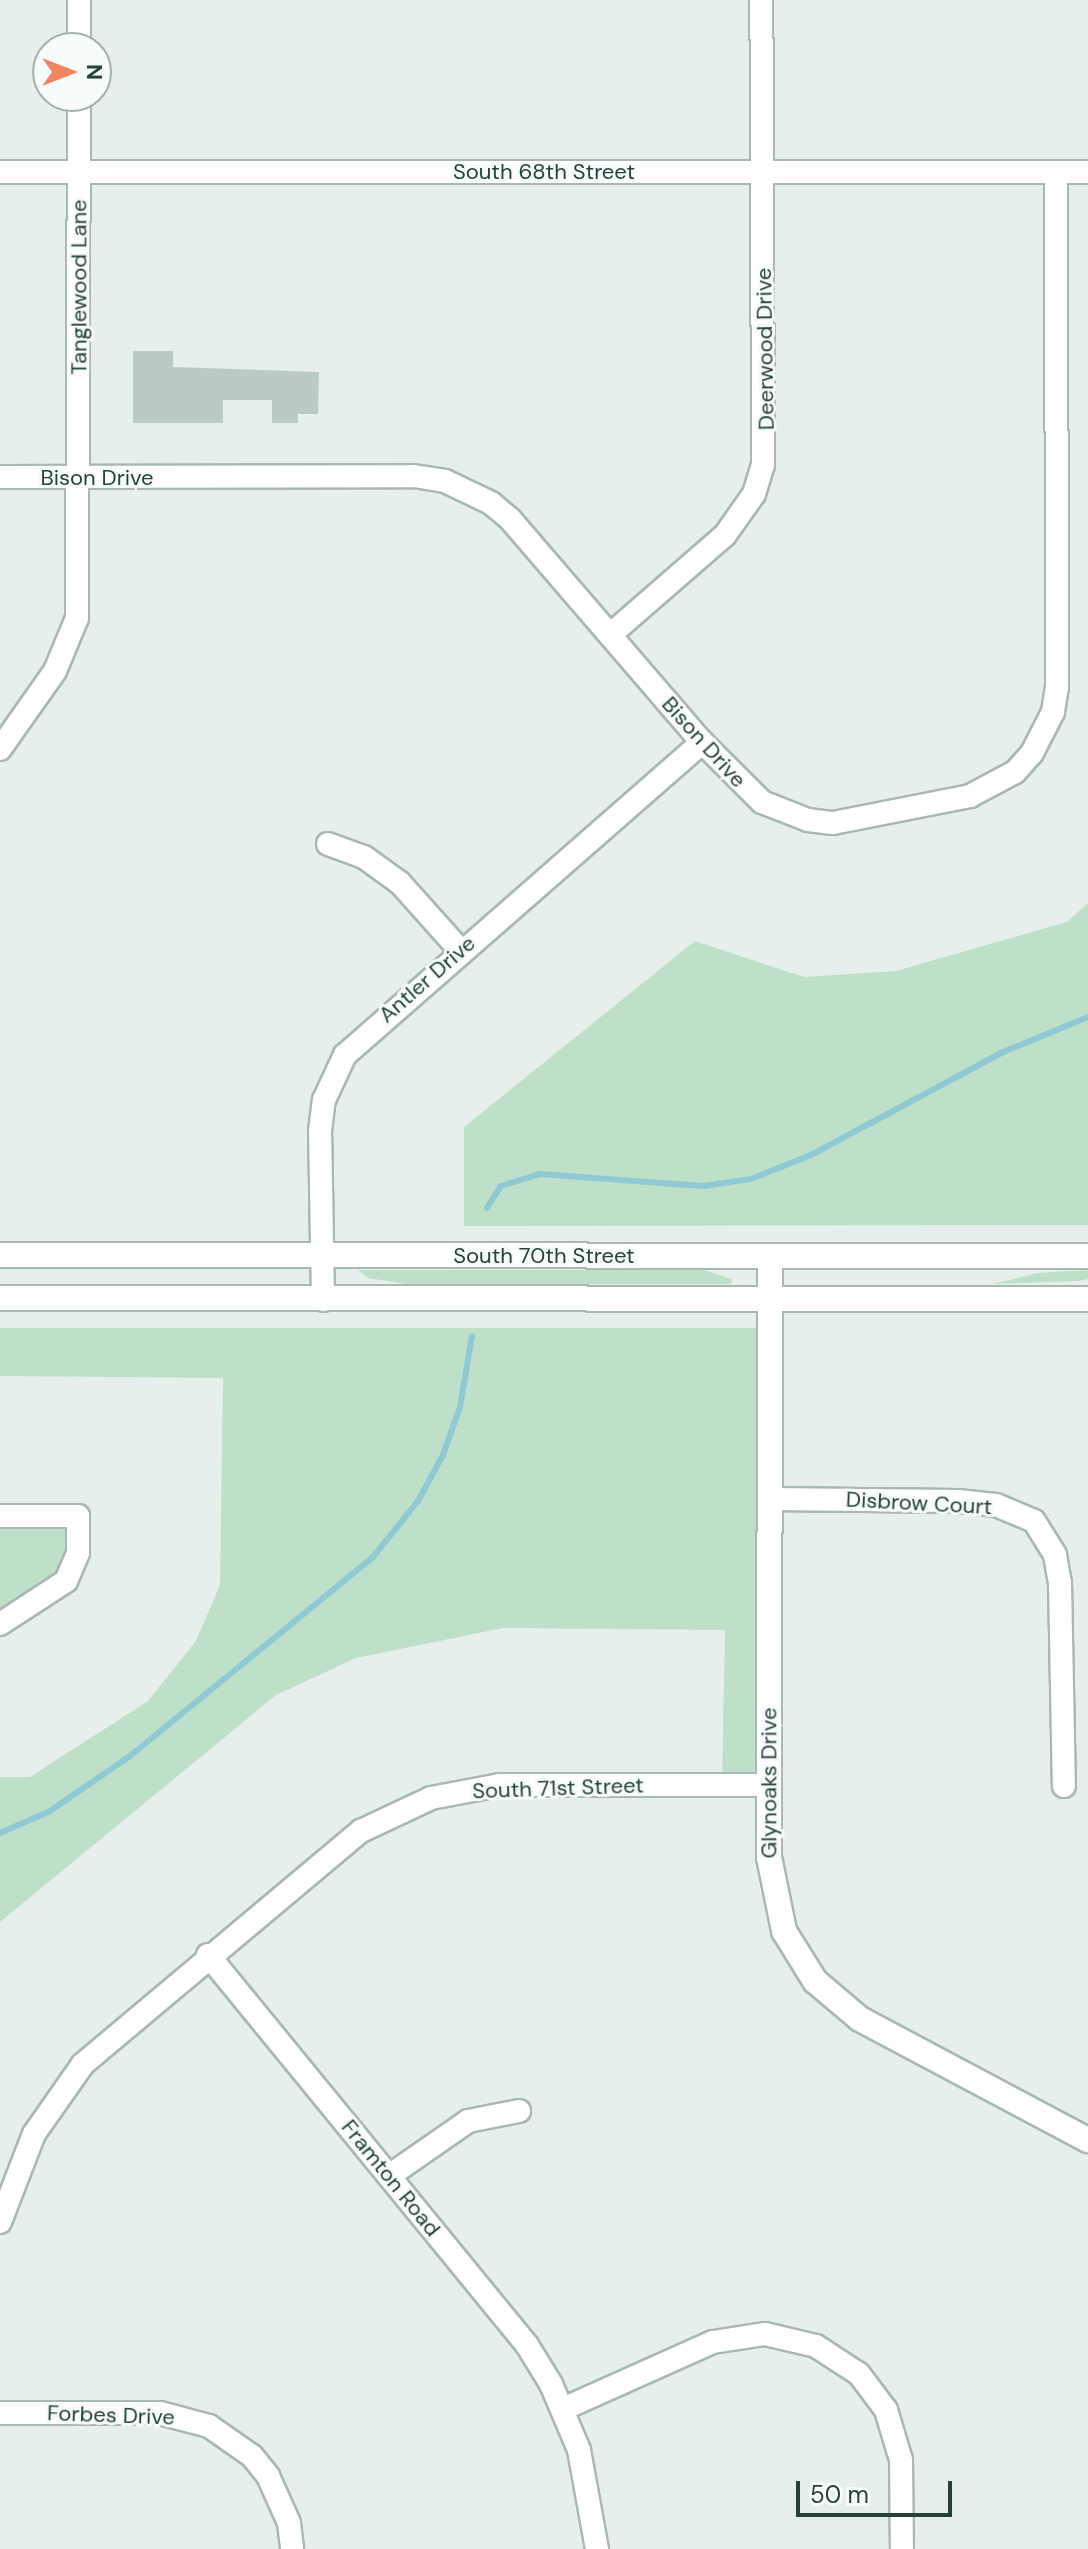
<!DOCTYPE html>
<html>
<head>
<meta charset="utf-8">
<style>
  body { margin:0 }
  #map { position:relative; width:1088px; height:2549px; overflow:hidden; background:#e6efeb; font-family:"DM Sans",sans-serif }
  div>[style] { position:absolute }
  .green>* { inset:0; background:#bfe0c8 }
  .stream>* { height:6px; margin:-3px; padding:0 3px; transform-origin:3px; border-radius:3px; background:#8ec9d4 }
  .building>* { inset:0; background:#bbcac4 }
  .roads { filter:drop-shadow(2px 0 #a8b8b2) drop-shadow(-2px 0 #a8b8b2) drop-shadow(0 2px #a8b8b2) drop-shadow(0 -2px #a8b8b2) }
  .minor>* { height:22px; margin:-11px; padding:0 11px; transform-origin:11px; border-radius:11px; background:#fff }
  .tertiary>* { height:24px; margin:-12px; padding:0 12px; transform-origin:12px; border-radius:12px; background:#fff }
  .secondary>* { height:24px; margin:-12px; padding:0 12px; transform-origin:12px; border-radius:12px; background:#fff }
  span { translate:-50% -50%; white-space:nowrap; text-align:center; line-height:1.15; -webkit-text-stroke:6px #f7fbf9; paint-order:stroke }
  .street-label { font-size:22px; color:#24423a }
  .north { position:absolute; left:32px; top:32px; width:80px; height:80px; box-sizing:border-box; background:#f7fbf9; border:2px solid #a3b1ad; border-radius:50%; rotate:90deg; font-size:22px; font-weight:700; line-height:32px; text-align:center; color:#24423a }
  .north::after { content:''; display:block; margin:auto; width:28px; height:36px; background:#f4845f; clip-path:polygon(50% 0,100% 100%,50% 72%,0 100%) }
  .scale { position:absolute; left:796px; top:2481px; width:156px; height:36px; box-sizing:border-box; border:4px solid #24423a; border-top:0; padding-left:10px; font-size:24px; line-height:28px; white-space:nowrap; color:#24423a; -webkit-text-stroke:6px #f7fbf9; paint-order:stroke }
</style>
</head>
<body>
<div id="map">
  <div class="green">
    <i style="clip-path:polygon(1088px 903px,1088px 1225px,464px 1226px,464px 1127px,695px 941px,804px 977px,896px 971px,1067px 922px)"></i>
    <i style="clip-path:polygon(358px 1270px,704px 1270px,732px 1279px,731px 1284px,405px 1284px,368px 1278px)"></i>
    <i style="clip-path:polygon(1088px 1270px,1088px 1279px,1079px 1281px,993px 1284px,1038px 1273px)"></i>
    <i style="clip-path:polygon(0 1328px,770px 1328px,768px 1785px,722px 1785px,725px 1630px,503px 1628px,356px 1658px,276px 1695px,0 1922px,0 1777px,30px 1777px,148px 1701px,196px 1641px,220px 1585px,223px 1378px,0 1376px)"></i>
    <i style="clip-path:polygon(0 1516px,78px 1516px,74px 1567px,0 1624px)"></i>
  </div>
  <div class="stream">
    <i style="left:487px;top:1208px;width:26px;rotate:-58deg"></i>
    <i style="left:501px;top:1186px;width:41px;rotate:-17.1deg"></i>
    <i style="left:540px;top:1174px;width:163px;rotate:4.2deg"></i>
    <i style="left:703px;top:1186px;width:49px;rotate:-8.3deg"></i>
    <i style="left:751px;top:1179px;width:65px;rotate:-21.8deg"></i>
    <i style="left:811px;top:1155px;width:218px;rotate:-28.2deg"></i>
    <i style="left:1003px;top:1052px;width:92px;rotate:-22.4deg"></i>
    <i style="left:0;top:1833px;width:55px;rotate:-23.7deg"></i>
    <i style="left:50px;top:1811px;width:97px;rotate:-34.5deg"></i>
    <i style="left:130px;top:1756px;width:314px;rotate:-39.3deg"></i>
    <i style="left:373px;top:1557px;width:72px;rotate:-51.2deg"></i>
    <i style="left:418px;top:1501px;width:52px;rotate:-61.5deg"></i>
    <i style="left:443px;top:1455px;width:51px;rotate:-70.5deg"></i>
    <i style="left:460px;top:1407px;width:72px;rotate:-80.4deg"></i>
  </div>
  <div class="building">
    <i style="clip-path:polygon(133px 351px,173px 351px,173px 367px,319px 372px,318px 414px,298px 414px,298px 423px,272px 423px,272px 400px,223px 400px,223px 423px,133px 423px)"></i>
  </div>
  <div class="roads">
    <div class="minor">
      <i style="left:79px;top:0;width:48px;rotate:90deg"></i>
      <i style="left:0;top:172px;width:1088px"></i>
      <i style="left:0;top:477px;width:414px;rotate:-0.1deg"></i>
      <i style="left:414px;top:476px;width:31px;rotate:9deg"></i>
      <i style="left:445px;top:481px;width:51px;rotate:25.6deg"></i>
      <i style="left:491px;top:503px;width:25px;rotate:40deg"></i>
      <i style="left:510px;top:519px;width:294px;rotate:49.3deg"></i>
      <i style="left:702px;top:742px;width:85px;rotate:45deg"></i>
      <i style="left:762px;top:802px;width:49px;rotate:21.4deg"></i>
      <i style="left:808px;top:820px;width:25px;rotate:7deg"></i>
      <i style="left:833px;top:823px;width:140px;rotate:-11.1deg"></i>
      <i style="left:970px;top:796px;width:51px;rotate:-28.1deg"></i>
      <i style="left:1015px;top:772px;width:25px;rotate:-48deg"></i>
      <i style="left:1032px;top:753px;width:46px;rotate:-62.9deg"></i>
      <i style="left:1053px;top:712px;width:25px;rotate:-81deg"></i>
      <i style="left:1057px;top:687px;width:515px;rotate:-90.11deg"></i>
      <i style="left:610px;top:635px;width:152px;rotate:-41deg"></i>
      <i style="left:725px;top:535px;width:50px;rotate:-54.7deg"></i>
      <i style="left:754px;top:494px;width:30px;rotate:-73deg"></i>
      <i style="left:763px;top:465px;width:465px;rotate:-90.2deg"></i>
      <i style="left:0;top:749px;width:95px;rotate:-54.8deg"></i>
      <i style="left:55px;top:671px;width:57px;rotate:-67.5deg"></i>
      <i style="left:77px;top:618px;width:522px;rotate:-89.78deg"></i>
      <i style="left:328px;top:844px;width:38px;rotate:20deg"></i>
      <i style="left:364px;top:857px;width:44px;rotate:35.8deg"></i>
      <i style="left:400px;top:883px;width:90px;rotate:48.2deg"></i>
      <i style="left:323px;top:1300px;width:169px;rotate:-91deg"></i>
      <i style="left:320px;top:1131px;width:31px;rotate:-83deg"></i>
      <i style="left:324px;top:1100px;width:50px;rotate:-65deg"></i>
      <i style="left:345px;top:1055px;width:475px;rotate:-41.2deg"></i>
      <i style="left:769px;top:1499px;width:189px;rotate:0.6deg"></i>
      <i style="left:958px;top:1501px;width:38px;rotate:6deg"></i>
      <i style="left:996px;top:1505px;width:41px;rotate:22.8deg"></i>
      <i style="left:1034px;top:1521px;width:40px;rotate:58deg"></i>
      <i style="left:1055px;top:1555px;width:28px;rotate:80deg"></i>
      <i style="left:1060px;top:1583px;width:203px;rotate:88.9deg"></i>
      <i style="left:0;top:1516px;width:78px"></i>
      <i style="left:78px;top:1516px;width:37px;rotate:90deg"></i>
      <i style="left:78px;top:1553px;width:30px;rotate:113deg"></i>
      <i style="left:66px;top:1581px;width:79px;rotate:146.9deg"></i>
      <i style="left:208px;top:1955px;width:504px;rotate:50.72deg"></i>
      <i style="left:527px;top:2345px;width:46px;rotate:58.4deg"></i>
      <i style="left:551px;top:2384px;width:72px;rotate:67deg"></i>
      <i style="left:579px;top:2450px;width:101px;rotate:79.7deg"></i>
      <i style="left:389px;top:2176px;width:96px;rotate:-34.8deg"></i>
      <i style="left:468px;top:2121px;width:52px;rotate:-11.1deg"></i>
      <i style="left:0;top:2222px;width:94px;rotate:-68.9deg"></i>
      <i style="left:34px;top:2134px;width:85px;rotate:-55deg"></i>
      <i style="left:83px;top:2064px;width:363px;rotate:-40deg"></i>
      <i style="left:361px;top:1831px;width:77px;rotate:-25.2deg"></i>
      <i style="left:431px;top:1798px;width:70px;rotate:-10.7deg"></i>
      <i style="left:500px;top:1785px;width:268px"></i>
      <i style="left:563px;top:2409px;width:164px;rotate:-24.1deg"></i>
      <i style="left:713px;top:2342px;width:53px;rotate:-8.7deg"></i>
      <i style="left:765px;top:2334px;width:52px;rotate:13.2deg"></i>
      <i style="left:816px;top:2346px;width:51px;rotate:33.1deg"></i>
      <i style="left:859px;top:2374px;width:45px;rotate:53.1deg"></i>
      <i style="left:886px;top:2410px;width:52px;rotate:73.3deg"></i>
      <i style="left:901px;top:2460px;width:89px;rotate:89.4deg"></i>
      <i style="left:0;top:2413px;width:160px"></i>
      <i style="left:160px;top:2413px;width:51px;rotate:14.9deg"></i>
      <i style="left:209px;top:2426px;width:52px;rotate:34.9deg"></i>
      <i style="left:252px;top:2456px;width:26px;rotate:51deg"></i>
      <i style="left:268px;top:2476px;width:51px;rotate:65.9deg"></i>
      <i style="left:289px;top:2523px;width:26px;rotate:83deg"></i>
    </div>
    <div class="tertiary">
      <i style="left:770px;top:1256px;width:601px;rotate:90.1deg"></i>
      <i style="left:769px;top:1857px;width:76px;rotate:78.5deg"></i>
      <i style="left:784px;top:1931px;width:59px;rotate:58.2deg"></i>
      <i style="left:815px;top:1981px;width:59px;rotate:40.2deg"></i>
      <i style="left:860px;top:2019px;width:258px;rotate:28deg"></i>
    </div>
    <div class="secondary">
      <i style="left:0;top:1255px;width:1088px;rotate:0.05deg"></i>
      <i style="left:0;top:1298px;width:1088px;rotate:0.05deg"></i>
    </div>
  </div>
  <div class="street-label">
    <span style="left:544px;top:172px">South 68th Street</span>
    <span style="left:79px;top:287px;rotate:-90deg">Tanglewood Lane</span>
    <span style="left:765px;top:349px;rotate:-91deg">Deerwood Drive</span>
    <span style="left:97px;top:478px">Bison Drive</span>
    <span style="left:704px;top:742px;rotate:48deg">Bison Drive</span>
    <span style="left:427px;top:979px;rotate:-41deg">Antler Drive</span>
    <span style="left:544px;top:1256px">South 70th Street</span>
    <span style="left:919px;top:1503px;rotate:3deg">Disbrow Court</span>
    <span style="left:769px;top:1783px;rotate:-90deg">Glynoaks Drive</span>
    <span style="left:558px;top:1788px;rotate:-2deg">South 71st Street</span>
    <span style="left:391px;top:2178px;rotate:51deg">Framton Road</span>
    <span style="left:111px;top:2415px;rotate:2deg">Forbes Drive</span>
  </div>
  <div class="north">N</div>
  <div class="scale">50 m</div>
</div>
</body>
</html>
